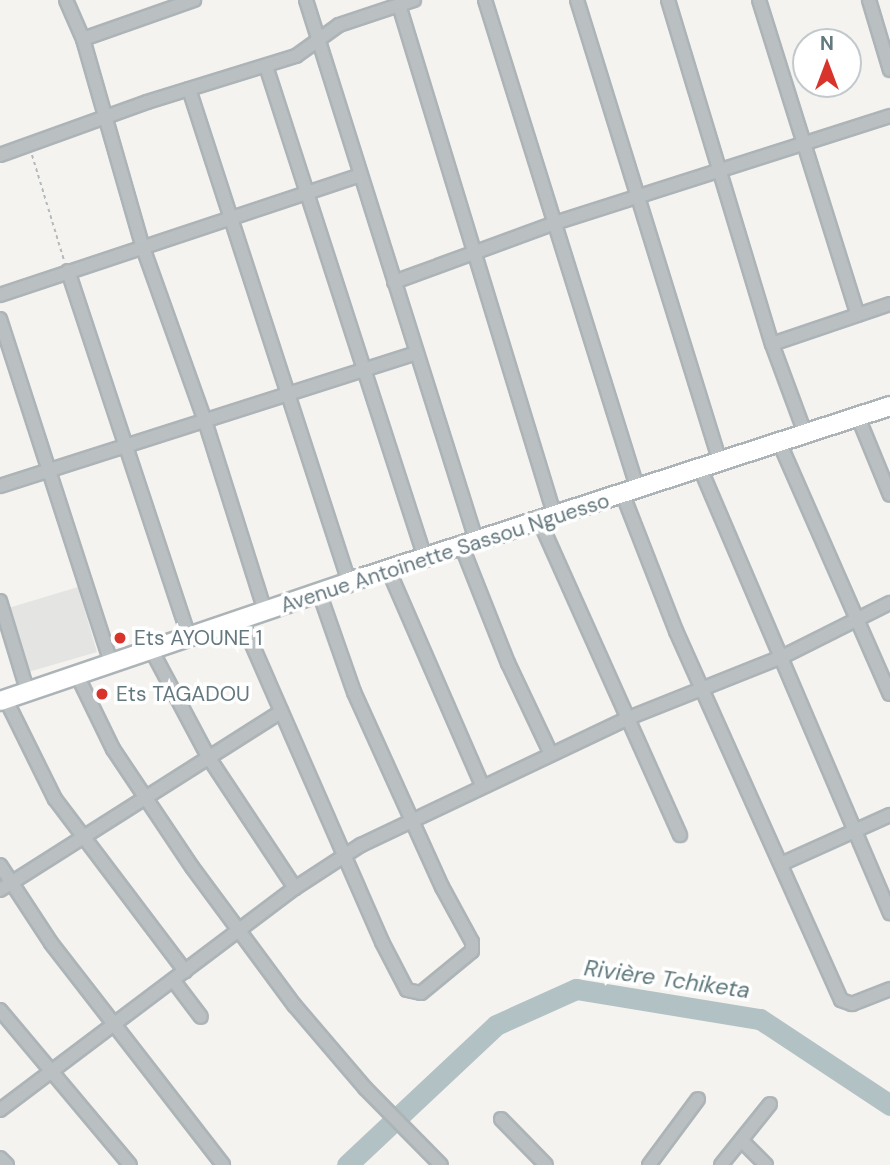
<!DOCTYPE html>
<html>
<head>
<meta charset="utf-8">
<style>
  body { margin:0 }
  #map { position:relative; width:890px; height:1165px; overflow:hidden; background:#f4f3f0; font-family:"DM Sans",sans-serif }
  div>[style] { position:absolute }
  .built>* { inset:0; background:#e4e4e3 }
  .river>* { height:21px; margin:-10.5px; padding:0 10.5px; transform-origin:10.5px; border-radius:10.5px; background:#b2c1c3 }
  .path>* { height:2px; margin-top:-1px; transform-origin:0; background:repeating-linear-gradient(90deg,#b5b9ba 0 3.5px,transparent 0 7px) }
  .roads { filter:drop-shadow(2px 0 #adb4b7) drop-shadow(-2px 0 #adb4b7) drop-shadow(0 2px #adb4b7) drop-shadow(0 -2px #adb4b7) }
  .street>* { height:12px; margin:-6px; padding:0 6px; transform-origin:6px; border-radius:6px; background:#bac0c2 }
  .secondary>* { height:18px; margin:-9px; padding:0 9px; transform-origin:9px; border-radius:9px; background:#fff }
  .dots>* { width:19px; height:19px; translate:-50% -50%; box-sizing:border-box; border:4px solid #fff; border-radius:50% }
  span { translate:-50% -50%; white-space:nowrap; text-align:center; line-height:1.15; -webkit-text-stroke:7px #fff; paint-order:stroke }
  .street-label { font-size:21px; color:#64787f }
  .poi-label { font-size:21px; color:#64787f }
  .left { translate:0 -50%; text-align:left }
  .water-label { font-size:23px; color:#607a7d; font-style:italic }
  .north { position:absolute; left:792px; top:28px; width:70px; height:70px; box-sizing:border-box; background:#fff; border:2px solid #c1c9cc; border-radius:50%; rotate:0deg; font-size:19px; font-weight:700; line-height:28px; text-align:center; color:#64787f }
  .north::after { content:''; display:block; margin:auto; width:24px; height:32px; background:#d8342b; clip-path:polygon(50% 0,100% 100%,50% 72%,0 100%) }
</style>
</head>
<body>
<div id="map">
  <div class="built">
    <i style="clip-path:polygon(78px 587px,97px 652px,25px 673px,5px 609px)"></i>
  </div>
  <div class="river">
    <i style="left:347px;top:1165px;width:204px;rotate:-43.2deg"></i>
    <i style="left:496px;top:1025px;width:88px;rotate:-24.2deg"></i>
    <i style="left:576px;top:989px;width:186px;rotate:9.3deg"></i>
    <i style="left:760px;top:1019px;width:156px;rotate:33.5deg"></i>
  </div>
  <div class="path">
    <i style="left:32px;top:155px;width:110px;rotate:73.1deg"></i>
  </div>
  <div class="roads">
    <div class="street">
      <i style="left:66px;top:0;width:43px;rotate:66.4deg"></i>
      <i style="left:83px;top:39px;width:214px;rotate:74deg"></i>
      <i style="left:142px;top:245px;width:187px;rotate:70.3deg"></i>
      <i style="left:205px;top:421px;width:199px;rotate:72.5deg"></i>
      <i style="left:306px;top:0;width:569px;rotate:72.52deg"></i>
      <i style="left:485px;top:0;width:513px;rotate:72.66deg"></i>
      <i style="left:577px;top:0;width:485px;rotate:72.8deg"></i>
      <i style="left:668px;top:0;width:359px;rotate:73.2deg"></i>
      <i style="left:772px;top:344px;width:98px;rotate:69.7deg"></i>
      <i style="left:759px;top:0;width:330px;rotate:72.6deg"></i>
      <i style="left:869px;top:0;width:73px;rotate:73.3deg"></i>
      <i style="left:399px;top:5px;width:535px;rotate:73.05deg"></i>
      <i style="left:83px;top:39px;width:118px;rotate:-19.4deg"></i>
      <i style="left:266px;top:66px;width:517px;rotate:72.09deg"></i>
      <i style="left:189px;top:89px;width:518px;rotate:72.02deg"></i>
      <i style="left:0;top:155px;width:156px;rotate:-19.8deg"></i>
      <i style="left:147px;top:102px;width:156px;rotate:-17.2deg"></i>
      <i style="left:296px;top:56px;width:53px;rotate:-35.8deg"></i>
      <i style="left:339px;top:25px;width:79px;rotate:-18.4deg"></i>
      <i style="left:68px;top:271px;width:385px;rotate:71.7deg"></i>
      <i style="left:394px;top:282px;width:171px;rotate:-20.1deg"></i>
      <i style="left:555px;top:223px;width:352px;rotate:-17.7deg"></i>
      <i style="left:0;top:295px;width:377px;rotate:-18.4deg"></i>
      <i style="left:0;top:319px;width:364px;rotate:72.1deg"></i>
      <i style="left:772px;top:344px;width:125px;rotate:-18.7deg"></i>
      <i style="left:858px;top:417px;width:84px;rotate:67.7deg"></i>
      <i style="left:780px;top:444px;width:273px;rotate:66.3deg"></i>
      <i style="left:701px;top:470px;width:482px;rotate:66.9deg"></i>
      <i style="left:0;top:486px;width:437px;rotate:-17.7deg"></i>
      <i style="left:623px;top:495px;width:146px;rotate:68.7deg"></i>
      <i style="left:676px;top:631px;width:404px;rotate:65.9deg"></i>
      <i style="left:841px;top:1000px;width:12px;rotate:20deg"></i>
      <i style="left:852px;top:1004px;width:41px;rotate:-21.5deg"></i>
      <i style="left:540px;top:522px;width:343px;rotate:65.9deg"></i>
      <i style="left:462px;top:547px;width:125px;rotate:68.4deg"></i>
      <i style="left:508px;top:663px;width:101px;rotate:64.7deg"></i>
      <i style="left:388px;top:569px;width:236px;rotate:66.5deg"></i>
      <i style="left:0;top:601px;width:96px;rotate:73.1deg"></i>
      <i style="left:241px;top:619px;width:352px;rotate:66.4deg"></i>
      <i style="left:382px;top:942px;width:54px;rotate:62.5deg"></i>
      <i style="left:407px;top:990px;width:14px;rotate:12deg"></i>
      <i style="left:421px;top:993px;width:66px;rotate:-39.5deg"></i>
      <i style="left:472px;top:951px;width:9px;rotate:-90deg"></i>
      <i style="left:472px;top:942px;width:63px;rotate:-118.6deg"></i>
      <i style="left:442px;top:887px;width:214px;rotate:-114.3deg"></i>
      <i style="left:354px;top:692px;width:106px;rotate:-109.3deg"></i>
      <i style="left:152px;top:651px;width:121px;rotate:62deg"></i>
      <i style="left:209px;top:758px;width:156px;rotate:56.5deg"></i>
      <i style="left:78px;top:677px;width:80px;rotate:64.1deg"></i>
      <i style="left:113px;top:749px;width:142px;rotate:56.2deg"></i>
      <i style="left:192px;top:867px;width:173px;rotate:53.5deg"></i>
      <i style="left:295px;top:1006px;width:108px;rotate:49.5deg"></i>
      <i style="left:365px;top:1088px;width:108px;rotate:45.4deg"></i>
      <i style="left:6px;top:700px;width:110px;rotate:63.7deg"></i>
      <i style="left:55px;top:799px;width:216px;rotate:52.9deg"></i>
      <i style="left:781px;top:864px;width:120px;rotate:-24.2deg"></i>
      <i style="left:0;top:865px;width:93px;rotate:56.8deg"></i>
      <i style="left:51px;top:943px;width:281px;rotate:52.2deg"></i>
      <i style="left:0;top:890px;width:333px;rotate:-32.4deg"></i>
      <i style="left:173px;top:980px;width:46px;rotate:52.9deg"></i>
      <i style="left:0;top:1010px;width:202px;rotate:50deg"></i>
      <i style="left:0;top:1110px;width:369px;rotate:-37deg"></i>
      <i style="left:295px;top:888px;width:79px;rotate:-33.1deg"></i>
      <i style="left:361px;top:845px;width:293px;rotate:-25.4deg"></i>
      <i style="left:626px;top:719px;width:168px;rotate:-21.7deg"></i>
      <i style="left:782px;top:657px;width:121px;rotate:-26.6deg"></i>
      <i style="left:501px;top:1119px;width:64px;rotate:45.6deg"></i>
      <i style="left:742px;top:1141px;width:34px;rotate:45deg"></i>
      <i style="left:0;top:1158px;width:10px;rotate:45deg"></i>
      <i style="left:649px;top:1165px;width:82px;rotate:-53.4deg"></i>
      <i style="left:721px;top:1165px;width:78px;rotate:-51.2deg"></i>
    </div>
    <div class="secondary">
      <i style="left:0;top:701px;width:369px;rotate:-18.8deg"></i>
      <i style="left:349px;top:582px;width:569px;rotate:-18.02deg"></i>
    </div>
  </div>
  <div class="dots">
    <i style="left:120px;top:638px;background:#d8342b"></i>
    <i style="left:102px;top:694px;background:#d8342b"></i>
  </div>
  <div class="street-label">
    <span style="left:445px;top:553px;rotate:-18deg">Avenue Antoinette Sassou Nguesso</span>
  </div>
  <div class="poi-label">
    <span class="left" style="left:134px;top:638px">Ets AYOUNE 1</span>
    <span class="left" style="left:116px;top:694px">Ets TAGADOU</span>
  </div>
  <div class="water-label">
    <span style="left:667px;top:979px;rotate:8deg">Rivière Tchiketa</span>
  </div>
  <div class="north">N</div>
</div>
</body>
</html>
